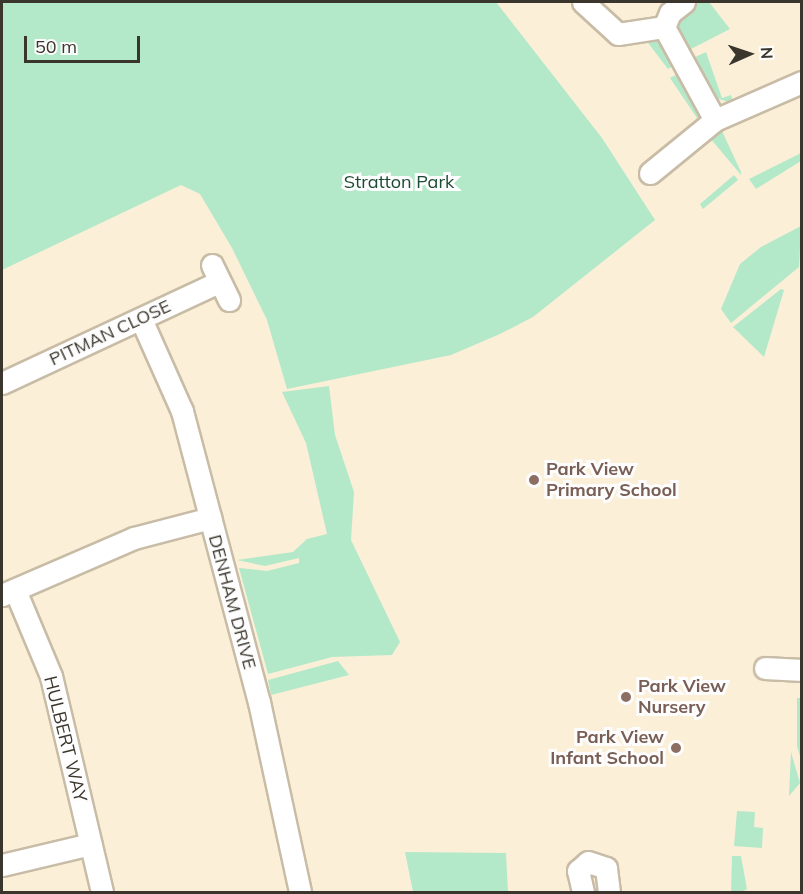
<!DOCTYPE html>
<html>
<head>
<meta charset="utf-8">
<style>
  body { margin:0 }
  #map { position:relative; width:803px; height:894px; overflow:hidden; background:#fbefd8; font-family:Mulish,sans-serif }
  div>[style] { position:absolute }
  .green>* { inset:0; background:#b3e9c9 }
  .roads { filter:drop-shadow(2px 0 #c8bca6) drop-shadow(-2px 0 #c8bca6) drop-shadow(0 2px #c8bca6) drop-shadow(0 -2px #c8bca6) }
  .minor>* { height:21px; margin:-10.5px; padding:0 10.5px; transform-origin:10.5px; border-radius:10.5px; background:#fff }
  .dots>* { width:16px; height:16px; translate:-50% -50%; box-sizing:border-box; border:3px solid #fdfdfd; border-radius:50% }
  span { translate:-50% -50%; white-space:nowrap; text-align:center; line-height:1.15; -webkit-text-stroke:6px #fdfdfd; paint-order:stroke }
  .park-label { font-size:18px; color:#1b4b33 }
  .street-label { font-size:18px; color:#3b362d }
  .education-label { font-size:18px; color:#785e54; font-weight:700 }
  .left { translate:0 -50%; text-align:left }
  .right { translate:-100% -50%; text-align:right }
  .frame { position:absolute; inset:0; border:3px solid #3b362d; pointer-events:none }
  .north { position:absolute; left:719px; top:24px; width:60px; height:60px; -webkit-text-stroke:4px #fdfdfd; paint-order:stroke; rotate:87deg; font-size:16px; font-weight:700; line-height:24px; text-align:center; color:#3b362d }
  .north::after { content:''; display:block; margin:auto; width:21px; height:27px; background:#3b362d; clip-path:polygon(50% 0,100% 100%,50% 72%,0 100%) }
  .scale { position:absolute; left:24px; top:36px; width:116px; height:27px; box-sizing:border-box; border:3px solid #3b362d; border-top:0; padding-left:8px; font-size:18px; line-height:21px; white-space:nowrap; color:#3b362d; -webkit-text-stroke:4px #fdfdfd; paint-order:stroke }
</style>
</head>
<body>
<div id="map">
  <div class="green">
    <i style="clip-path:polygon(2px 2px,496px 2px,602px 138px,655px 220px,533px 317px,500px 334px,451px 355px,287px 389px,267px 320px,232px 248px,200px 194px,181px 185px,2px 270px)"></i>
    <i style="clip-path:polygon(698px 2px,709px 2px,730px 29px,687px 51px,678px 30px,681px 19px)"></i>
    <i style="clip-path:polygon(642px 35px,657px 37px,676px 64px,668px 69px)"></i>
    <i style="clip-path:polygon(706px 52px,722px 98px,731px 95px,734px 104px,710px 96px,691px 59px)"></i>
    <i style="clip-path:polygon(679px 73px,703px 114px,699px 121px,670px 78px)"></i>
    <i style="clip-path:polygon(722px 131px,741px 172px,741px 175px,710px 138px)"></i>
    <i style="clip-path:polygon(801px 153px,801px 161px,756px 189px,749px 179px)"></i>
    <i style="clip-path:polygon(734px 175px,738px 180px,703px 209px,700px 204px)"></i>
    <i style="clip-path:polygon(801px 226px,799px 267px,731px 323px,721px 309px,740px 264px,761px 247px)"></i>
    <i style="clip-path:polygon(781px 289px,784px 290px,764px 357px,733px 327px)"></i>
    <i style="clip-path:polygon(329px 386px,335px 435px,354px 492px,351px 540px,400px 642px,392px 655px,332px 657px,268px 674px,239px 568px,267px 571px,299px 563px,299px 558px,265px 566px,237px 560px,293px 552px,307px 539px,327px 534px,306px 443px,282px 392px)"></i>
    <i style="clip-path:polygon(338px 661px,349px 675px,271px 695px,268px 680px)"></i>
    <i style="clip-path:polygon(797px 698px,801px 698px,801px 760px,797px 746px)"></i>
    <i style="clip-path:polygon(791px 752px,800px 783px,789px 796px)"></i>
    <i style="clip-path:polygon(737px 811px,755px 812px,754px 827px,763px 828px,762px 848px,734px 846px)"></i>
    <i style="clip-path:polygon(405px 852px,506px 853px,508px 892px,413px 892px)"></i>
    <i style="clip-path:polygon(732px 856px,741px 856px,747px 889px,741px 892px,731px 892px)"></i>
  </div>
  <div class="roads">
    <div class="minor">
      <i style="left:583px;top:2px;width:47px;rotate:42.4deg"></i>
      <i style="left:618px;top:34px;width:47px;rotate:-8.7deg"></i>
      <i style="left:684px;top:2px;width:18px;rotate:142deg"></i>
      <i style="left:670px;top:13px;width:15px;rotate:113deg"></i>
      <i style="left:664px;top:27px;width:106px;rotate:61.3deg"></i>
      <i style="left:715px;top:120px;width:95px;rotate:-23.6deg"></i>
      <i style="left:650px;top:173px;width:84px;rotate:-39.2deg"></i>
      <i style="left:212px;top:265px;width:39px;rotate:64deg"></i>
      <i style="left:141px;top:319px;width:101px;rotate:66deg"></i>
      <i style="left:182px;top:411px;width:301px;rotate:75.2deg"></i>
      <i style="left:259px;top:702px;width:194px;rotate:77.8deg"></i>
      <i style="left:2px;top:383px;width:239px;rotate:-25deg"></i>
      <i style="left:15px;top:590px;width:93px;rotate:67.3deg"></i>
      <i style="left:51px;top:676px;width:222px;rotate:76.7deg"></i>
      <i style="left:2px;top:595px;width:144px;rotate:-23.4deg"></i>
      <i style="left:134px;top:538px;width:79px;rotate:-14.7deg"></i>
      <i style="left:765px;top:668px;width:37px;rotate:3deg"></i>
      <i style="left:2px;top:865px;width:91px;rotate:-13.3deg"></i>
      <i style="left:583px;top:892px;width:22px;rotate:-103deg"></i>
      <i style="left:578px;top:871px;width:13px;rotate:-42deg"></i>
      <i style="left:588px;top:862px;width:19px;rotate:18deg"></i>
      <i style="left:606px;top:868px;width:24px;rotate:83deg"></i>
    </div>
  </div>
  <div class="dots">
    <i style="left:534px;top:480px;background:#8d6e63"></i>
    <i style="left:626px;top:697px;background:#8d6e63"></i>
    <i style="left:676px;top:748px;background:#8d6e63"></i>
  </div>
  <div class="park-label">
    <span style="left:399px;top:182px">Stratton Park</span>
  </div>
  <div class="street-label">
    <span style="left:110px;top:333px;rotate:-25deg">PITMAN CLOSE</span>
    <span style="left:232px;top:602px;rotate:75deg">DENHAM DRIVE</span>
    <span style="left:65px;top:739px;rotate:76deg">HULBERT WAY</span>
  </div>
  <div class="education-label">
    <span class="left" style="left:546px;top:480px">Park View<br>Primary School</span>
    <span class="left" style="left:638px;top:697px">Park View<br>Nursery</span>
    <span class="right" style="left:664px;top:748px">Park View<br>Infant School</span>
  </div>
  <div class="frame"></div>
  <div class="north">N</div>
  <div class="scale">50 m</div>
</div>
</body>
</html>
